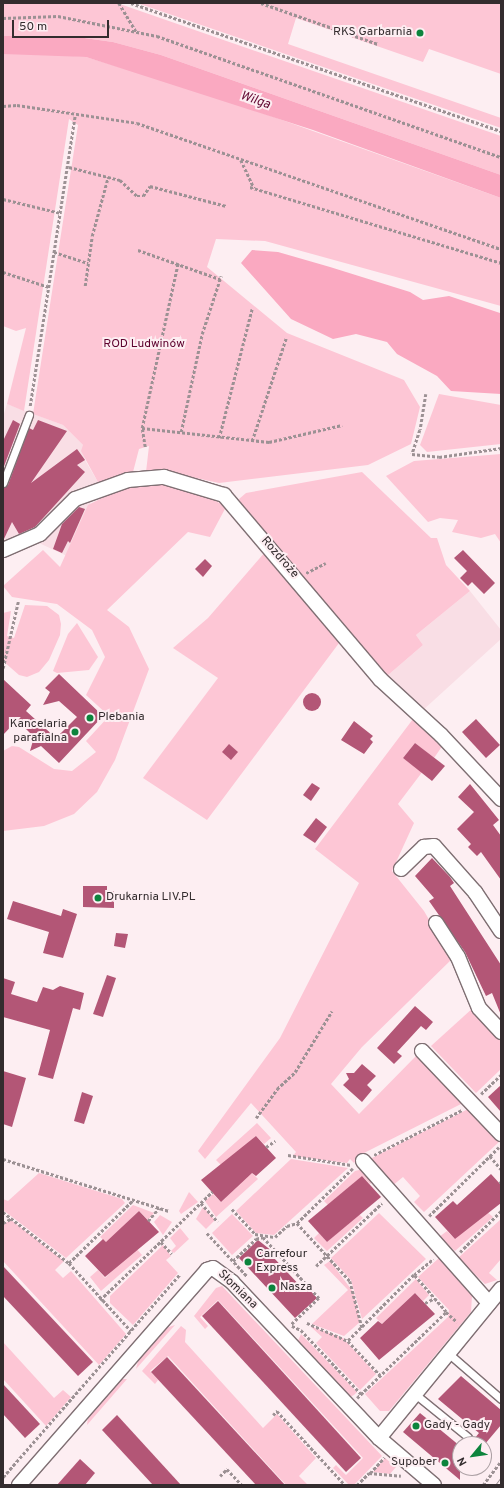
<!DOCTYPE html>
<html>
<head>
<meta charset="utf-8">
<style>
  body { margin:0 }
  #map { position:relative; width:504px; height:1488px; overflow:hidden; background:#fdeef2; font-family:Overpass,sans-serif }
  div>[style] { position:absolute }
  .built>* { inset:0; background:#f9dee5 }
  .green>* { inset:0; background:#fdc6d5 }
  .water>* { inset:0; background:#faa9c1 }
  .building>* { inset:0; background:#b35676 }
  .round { border-radius:50% }
  .path>* { height:2.5px; margin-top:-1.25px; transform-origin:0; background:repeating-linear-gradient(90deg,#9c9194 0 3px,transparent 0 5px) }
  .roads { filter:drop-shadow(1px 0 #7f6f73) drop-shadow(-1px 0 #7f6f73) drop-shadow(0 1px #7f6f73) drop-shadow(0 -1px #7f6f73) }
  .service>* { height:7px; margin:-3.5px; padding:0 3.5px; transform-origin:3.5px; border-radius:3.5px; background:#fff }
  .minor>* { height:14px; margin:-7px; padding:0 7px; transform-origin:7px; border-radius:7px; background:#fff }
  .tram>* { height:1px; margin:-0.5px; padding:0 0.5px; transform-origin:0.5px; border-radius:0.5px; background:#9a8f92 }
  .dots>* { width:11px; height:11px; translate:-50% -50%; box-sizing:border-box; border:2px solid #fdeef2; border-radius:50% }
  span { translate:-50% -50%; white-space:nowrap; text-align:center; line-height:1.15; -webkit-text-stroke:4px #fdeef2; paint-order:stroke }
  .poi-label { font-size:12px; color:#332c2e }
  .right { translate:-100% -50%; text-align:right }
  .left { translate:0 -50%; text-align:left }
  .park-label { font-size:12px; color:#5d022e }
  .street-label { font-size:12px; color:#332c2e }
  .water-label { font-size:13px; color:#610731; font-style:italic }
  .frame { position:absolute; inset:0; border:4px solid #332c2e; pointer-events:none }
  .north { position:absolute; left:452px; top:1436px; width:40px; height:40px; box-sizing:border-box; background:#fdeef2; border:1px solid #aca0a4; border-radius:50%; rotate:241deg; font-size:11px; font-weight:700; line-height:16px; text-align:center; color:#332c2e }
  .north::after { content:''; display:block; margin:auto; width:14px; height:18px; background:#0d843d; clip-path:polygon(50% 0,100% 100%,50% 72%,0 100%) }
  .scale { position:absolute; left:12px; top:20px; width:97px; height:18px; box-sizing:border-box; border:2px solid #332c2e; border-top:0; padding-left:5px; font-size:12px; line-height:14px; white-space:nowrap; color:#332c2e; -webkit-text-stroke:3px #fdeef2; paint-order:stroke }
</style>
</head>
<body>
<div id="map">
  <div class="built">
    <i style="clip-path:polygon(7px 404px,63px 425px,84px 446px,85px 460px,99px 484px,67px 556px,39px 543px,3px 553px,3px 417px)"></i>
    <i style="clip-path:polygon(470px 591px,501px 630px,501px 639px,422px 711px,387px 676px,423px 645px,416px 635px)"></i>
  </div>
  <div class="green">
    <i style="clip-path:polygon(3px 3px,117px 3px,501px 136px,501px 175px,161px 55px,113px 42px,70px 36px,3px 36px)"></i>
    <i style="clip-path:polygon(137px 3px,501px 3px,501px 74px,429px 49px,423px 62px,296px 18px,288px 44px,501px 118px,501px 128px)"></i>
    <i style="clip-path:polygon(35px 53px,86px 57px,215px 96px,501px 198px,501px 306px,265px 241px,216px 239px,207px 267px,287px 333px,404px 380px,420px 407px,411px 444px,368px 465px,219px 483px,164px 471px,146px 472px,149px 446px,139px 449px,133px 472px,99px 484px,81px 451px,83px 445px,63px 425px,33px 414px,78px 125px,69px 119px,24px 411px,7px 404px,26px 328px,16px 331px,3px 326px,3px 54px)"></i>
    <i style="clip-path:polygon(439px 394px,501px 405px,501px 444px,427px 452px,420px 445px)"></i>
    <i style="clip-path:polygon(501px 454px,501px 543px,495px 534px,481px 538px,452px 532px,458px 520px,440px 518px,428px 522px,386px 476px,414px 461px)"></i>
    <i style="clip-path:polygon(362px 472px,431px 538px,437px 538px,446px 565px,470px 591px,416px 635px,423px 645px,387px 676px,264px 534px,242px 508px,239px 499px,246px 493px)"></i>
    <i style="clip-path:polygon(163px 483px,206px 495px,226px 507px,210px 537px,188px 532px,107px 610px,129px 627px,149px 669px,115px 760px,97px 792px,74px 814px,44px 826px,3px 831px,3px 751px,12px 746px,19px 747px,54px 769px,72px 771px,96px 752px,86px 741px,109px 716px,86px 695px,105px 657px,92px 630px,57px 604px,12px 597px,3px 586px,43px 550px,60px 567px,88px 505px,126px 486px)"></i>
    <i style="clip-path:polygon(266px 551px,342px 639px,207px 820px,143px 778px,218px 678px,173px 648px,208px 618px)"></i>
    <i style="clip-path:polygon(25px 605px,47px 606px,59px 615px,61px 624px,60px 635px,49px 660px,39px 672px,27px 677px,19px 675px,3px 661px,3px 613px,11px 611px,7px 636px,14px 638px)"></i>
    <i style="clip-path:polygon(77px 623px,98px 657px,89px 670px,57px 673px,53px 671px,68px 634px)"></i>
    <i style="clip-path:polygon(413px 719px,443px 745px,434px 758px,415px 743px,403px 758px,423px 771px,398px 804px,414px 823px,392px 871px,424px 911px,452px 959px,362px 1047px,331px 1084px,359px 1114px,417px 1055px,463px 1103px,362px 1154px,354px 1163px,350px 1159px,347px 1163px,293px 1156px,296px 1152px,251px 1103px,205px 1159px,198px 1151px,280px 1038px,359px 883px,315px 849px)"></i>
    <i style="clip-path:polygon(474px 1007px,501px 1036px,501px 1069px,476px 1093px,431px 1046px)"></i>
    <i style="clip-path:polygon(470px 1108px,500px 1141px,424px 1212px,414px 1202px,420px 1196px,403px 1177px,392px 1186px,368px 1160px)"></i>
    <i style="clip-path:polygon(257px 1123px,271px 1138px,264px 1144px,256px 1136px,224px 1168px,216px 1160px)"></i>
    <i style="clip-path:polygon(291px 1159px,348px 1168px,274px 1235px,256px 1233px,236px 1211px)"></i>
    <i style="clip-path:polygon(364px 1169px,375px 1179px,370px 1184px,362px 1176px,329px 1206px,324px 1201px,355px 1171px)"></i>
    <i style="clip-path:polygon(251px 1172px,258px 1179px,216px 1217px,205px 1201px,213px 1194px,221px 1202px)"></i>
    <i style="clip-path:polygon(39px 1173px,122px 1199px,125px 1203px,66px 1258px,3px 1210px,3px 1199px,8px 1201px)"></i>
    <i style="clip-path:polygon(189px 1192px,198px 1202px,181px 1214px,179px 1211px)"></i>
    <i style="clip-path:polygon(133px 1205px,154px 1213px,148px 1220px,139px 1211px,107px 1243px,100px 1237px)"></i>
    <i style="clip-path:polygon(203px 1207px,215px 1220px,206px 1229px,196px 1219px)"></i>
    <i style="clip-path:polygon(485px 1210px,493px 1217px,455px 1251px,439px 1237px,447px 1231px,455px 1239px)"></i>
    <i style="clip-path:polygon(358px 1213px,363px 1218px,327px 1251px,314px 1238px,319px 1233px,327px 1242px)"></i>
    <i style="clip-path:polygon(379px 1213px,426px 1259px,362px 1319px,351px 1280px,331px 1258px)"></i>
    <i style="clip-path:polygon(232px 1214px,253px 1236px,232px 1255px,212px 1233px)"></i>
    <i style="clip-path:polygon(160px 1215px,172px 1222px,163px 1235px,154px 1222px)"></i>
    <i style="clip-path:polygon(501px 1219px,501px 1259px,489px 1273px,497px 1280px,485px 1284px,458px 1258px)"></i>
    <i style="clip-path:polygon(11px 1220px,64px 1261px,55px 1270px,63px 1278px,71px 1271px,126px 1334px,99px 1365px,3px 1261px,3px 1224px)"></i>
    <i style="clip-path:polygon(180px 1228px,189px 1239px,174px 1253px,171px 1251px,176px 1246px,170px 1238px)"></i>
    <i style="clip-path:polygon(163px 1245px,171px 1256px,166px 1260px,178px 1273px,133px 1325px,110px 1303px,110px 1296px)"></i>
    <i style="clip-path:polygon(135px 1247px,142px 1255px,101px 1291px,90px 1277px,98px 1270px,105px 1278px)"></i>
    <i style="clip-path:polygon(439px 1258px,472px 1296px,471px 1312px,389px 1411px,380px 1411px,365px 1394px,448px 1317px,449px 1310px,418px 1277px)"></i>
    <i style="clip-path:polygon(330px 1261px,354px 1293px,360px 1322px,344px 1336px,312px 1324px,348px 1290px,324px 1265px)"></i>
    <i style="clip-path:polygon(416px 1279px,429px 1295px,423px 1301px,415px 1293px,382px 1324px,376px 1318px)"></i>
    <i style="clip-path:polygon(222px 1286px,382px 1456px,354px 1485px,349px 1485px,333px 1468px,336px 1465px,346px 1475px,363px 1458px,218px 1300px,200px 1317px,208px 1326px,205px 1329px,194px 1316px,216px 1288px)"></i>
    <i style="clip-path:polygon(175px 1325px,136px 1369px,138px 1361px,166px 1328px)"></i>
    <i style="clip-path:polygon(181px 1326px,186px 1330px,185px 1342px,263px 1428px,277px 1414px,316px 1458px,299px 1476px,308px 1485px,286px 1485px,168px 1356px,150px 1371px,158px 1380px,155px 1384px,142px 1371px)"></i>
    <i style="clip-path:polygon(310px 1326px,343px 1338px,376px 1374px,360px 1390px,316px 1343px,322px 1337px)"></i>
    <i style="clip-path:polygon(301px 1334px,357px 1392px,354px 1395px,348px 1398px,297px 1343px)"></i>
    <i style="clip-path:polygon(3px 1342px,54px 1398px,63px 1390px,71px 1397px,46px 1426px,3px 1379px)"></i>
    <i style="clip-path:polygon(122px 1379px,127px 1379px,87px 1425px,88px 1417px)"></i>
    <i style="clip-path:polygon(385px 1458px,396px 1467px,390px 1474px,373px 1472px)"></i>
  </div>
  <div class="water">
    <i style="clip-path:polygon(3px 36px,70px 36px,113px 42px,161px 55px,501px 175px,501px 198px,313px 130px,86px 57px,3px 54px)"></i>
    <i style="clip-path:polygon(252px 250px,278px 252px,330px 267px,410px 292px,423px 300px,449px 296px,500px 313px,501px 394px,451px 391px,437px 376px,397px 354px,387px 342px,356px 334px,333px 339px,291px 319px,241px 263px)"></i>
  </div>
  <div class="building">
    <i style="clip-path:polygon(13px 420px,20px 424px,3px 469px,3px 441px)"></i>
    <i style="clip-path:polygon(38px 420px,67px 431px,31px 483px,77px 449px,85px 460px,77px 465px,85px 472px,35px 527px,19px 534px,12px 522px,3px 541px,3px 488px,8px 485px,29px 428px,33px 430px)"></i>
    <i style="clip-path:polygon(79px 507px,85px 509px,70px 543px,68px 541px,62px 553px,53px 549px,62px 524px)"></i>
    <i style="clip-path:polygon(463px 550px,495px 583px,484px 594px,472px 582px,468px 586px,460px 578px,467px 571px,454px 558px)"></i>
    <i style="clip-path:polygon(205px 559px,212px 566px,203px 577px,195px 569px)"></i>
    <i style="clip-path:polygon(59px 674px,103px 716px,59px 763px,41px 746px,30px 751px,34px 737px,17px 720px,3px 735px,3px 679px,31px 705px,26px 711px,56px 738px,77px 717px,59px 701px,43px 705px,50px 692px,45px 688px)"></i>
    <i class="round" style="left:303px;top:693px;width:18px;height:18px"></i>
    <i style="clip-path:polygon(476px 719px,500px 745px,486px 758px,462px 732px)"></i>
    <i style="clip-path:polygon(354px 721px,373px 736px,370px 739px,373px 742px,364px 754px,341px 740px)"></i>
    <i style="clip-path:polygon(415px 743px,445px 766px,432px 781px,403px 758px)"></i>
    <i style="clip-path:polygon(229px 744px,238px 752px,231px 760px,222px 752px)"></i>
    <i style="clip-path:polygon(312px 783px,320px 788px,311px 801px,303px 795px)"></i>
    <i style="clip-path:polygon(470px 784px,499px 820px,493px 825px,501px 836px,501px 880px,481px 852px,477px 856px,468px 847px,471px 844px,457px 829px,474px 812px,458px 797px)"></i>
    <i style="clip-path:polygon(316px 818px,327px 827px,315px 843px,303px 835px)"></i>
    <i style="clip-path:polygon(432px 858px,450px 877px,454px 883px,450px 886px,501px 965px,501px 1015px,492px 993px,486px 996px,465px 952px,429px 901px,434px 898px,415px 876px)"></i>
    <i style="clip-path:polygon(83px 886px,107px 886px,107px 891px,114px 891px,114px 908px,83px 907px)"></i>
    <i style="clip-path:polygon(13px 901px,61px 916px,63px 909px,77px 914px,63px 958px,43px 953px,49px 932px,7px 919px)"></i>
    <i style="clip-path:polygon(116px 933px,128px 934px,125px 948px,114px 946px)"></i>
    <i style="clip-path:polygon(107px 975px,116px 978px,103px 1017px,93px 1014px)"></i>
    <i style="clip-path:polygon(3px 978px,15px 982px,11px 994px,37px 1002px,43px 987px,53px 990px,60px 986px,84px 993px,80px 1010px,73px 1008px,53px 1079px,38px 1075px,50px 1030px,3px 1017px)"></i>
    <i style="clip-path:polygon(415px 1006px,433px 1022px,426px 1030px,421px 1026px,397px 1052px,402px 1056px,394px 1064px,377px 1048px)"></i>
    <i style="clip-path:polygon(362px 1064px,376px 1076px,367px 1085px,372px 1090px,362px 1102px,343px 1085px,349px 1079px,346px 1073px,354px 1073px)"></i>
    <i style="clip-path:polygon(3px 1071px,26px 1078px,12px 1127px,3px 1124px)"></i>
    <i style="clip-path:polygon(501px 1085px,501px 1112px,488px 1097px)"></i>
    <i style="clip-path:polygon(82px 1092px,93px 1096px,84px 1124px,74px 1121px)"></i>
    <i style="clip-path:polygon(256px 1136px,276px 1158px,256px 1176px,252px 1173px,221px 1202px,201px 1180px)"></i>
    <i style="clip-path:polygon(491px 1174px,501px 1185px,501px 1203px,455px 1239px,435px 1217px,453px 1201px,457px 1205px)"></i>
    <i style="clip-path:polygon(362px 1176px,381px 1197px,327px 1242px,308px 1221px)"></i>
    <i style="clip-path:polygon(139px 1211px,159px 1232px,105px 1277px,85px 1256px,103px 1239px,106px 1242px)"></i>
    <i style="clip-path:polygon(258px 1240px,277px 1255px,274px 1258px,303px 1289px,306px 1286px,317px 1298px,295px 1318px,239px 1258px)"></i>
    <i style="clip-path:polygon(3px 1266px,93px 1362px,78px 1376px,3px 1296px)"></i>
    <i style="clip-path:polygon(415px 1293px,435px 1314px,379px 1360px,360px 1338px,378px 1321px,382px 1324px)"></i>
    <i style="clip-path:polygon(218px 1301px,361px 1458px,346px 1472px,202px 1316px)"></i>
    <i style="clip-path:polygon(167px 1357px,285px 1485px,256px 1485px,151px 1372px)"></i>
    <i style="clip-path:polygon(461px 1376px,501px 1410px,501px 1425px,485px 1444px,470px 1444px,479px 1433px,438px 1399px)"></i>
    <i style="clip-path:polygon(3px 1384px,40px 1424px,25px 1438px,3px 1414px)"></i>
    <i style="clip-path:polygon(420px 1413px,460px 1446px,460px 1480px,403px 1432px)"></i>
    <i style="clip-path:polygon(117px 1415px,181px 1485px,153px 1485px,102px 1430px)"></i>
    <i style="clip-path:polygon(80px 1459px,95px 1473px,85px 1485px,57px 1485px)"></i>
  </div>
  <div class="path">
    <i style="left:119px;top:3px;width:35px;rotate:59deg"></i>
    <i style="left:131px;top:3px;width:392px;rotate:19.1deg"></i>
    <i style="left:261px;top:3px;width:124px;rotate:19.3deg"></i>
    <i style="left:3px;top:18px;width:55px;rotate:-2.1deg"></i>
    <i style="left:58px;top:16px;width:101px;rotate:11.4deg"></i>
    <i style="left:157px;top:36px;width:365px;rotate:19.4deg"></i>
    <i style="left:3px;top:106px;width:14px;rotate:-4deg"></i>
    <i style="left:17px;top:105px;width:121px;rotate:8.5deg"></i>
    <i style="left:137px;top:123px;width:385px;rotate:19.1deg"></i>
    <i style="left:241px;top:160px;width:31px;rotate:65deg"></i>
    <i style="left:69px;top:167px;width:53px;rotate:14.3deg"></i>
    <i style="left:120px;top:180px;width:23px;rotate:43deg"></i>
    <i style="left:137px;top:196px;width:6px"></i>
    <i style="left:143px;top:196px;width:12px;rotate:-55deg"></i>
    <i style="left:150px;top:186px;width:79px;rotate:14.7deg"></i>
    <i style="left:250px;top:187px;width:262px;rotate:16.8deg"></i>
    <i style="left:3px;top:199px;width:60px;rotate:13.6deg"></i>
    <i style="left:138px;top:250px;width:87px;rotate:19.5deg"></i>
    <i style="left:54px;top:252px;width:36px;rotate:18deg"></i>
    <i style="left:3px;top:272px;width:48px;rotate:18.1deg"></i>
    <i style="left:85px;top:286px;width:50px;rotate:-82deg"></i>
    <i style="left:92px;top:236px;width:61px;rotate:-74.8deg"></i>
    <i style="left:426px;top:394px;width:36px;rotate:99deg"></i>
    <i style="left:420px;top:430px;width:25px;rotate:108deg"></i>
    <i style="left:412px;top:454px;width:27px;rotate:6deg"></i>
    <i style="left:439px;top:457px;width:63px;rotate:-8.3deg"></i>
    <i style="left:30px;top:406px;width:293px;rotate:-81.2deg"></i>
    <i style="left:142px;top:428px;width:169px;rotate:-77.7deg"></i>
    <i style="left:181px;top:432px;width:100px;rotate:-77.9deg"></i>
    <i style="left:202px;top:334px;width:61px;rotate:-71.9deg"></i>
    <i style="left:219px;top:438px;width:133px;rotate:-75.7deg"></i>
    <i style="left:252px;top:441px;width:108px;rotate:-71.7deg"></i>
    <i style="left:145px;top:447px;width:19px;rotate:-99deg"></i>
    <i style="left:142px;top:428px;width:128px;rotate:6.3deg"></i>
    <i style="left:269px;top:442px;width:75px;rotate:-13.1deg"></i>
    <i style="left:306px;top:573px;width:22px;rotate:-27deg"></i>
    <i style="left:3px;top:668px;width:68px;rotate:-77.2deg"></i>
    <i style="left:481px;top:1094px;width:28px;rotate:-44deg"></i>
    <i style="left:256px;top:1118px;width:36px;rotate:-54deg"></i>
    <i style="left:277px;top:1089px;width:25px;rotate:-43deg"></i>
    <i style="left:295px;top:1072px;width:71px;rotate:-58.8deg"></i>
    <i style="left:266px;top:1147px;width:11px;rotate:-34deg"></i>
    <i style="left:288px;top:1155px;width:64px;rotate:9deg"></i>
    <i style="left:374px;top:1155px;width:99px;rotate:-27.1deg"></i>
    <i style="left:490px;top:1156px;width:17px;rotate:50deg"></i>
    <i style="left:3px;top:1159px;width:174px;rotate:17.4deg"></i>
    <i style="left:499px;top:1183px;width:2px;rotate:-27deg"></i>
    <i style="left:201px;top:1203px;width:25px;rotate:48deg"></i>
    <i style="left:232px;top:1209px;width:34px;rotate:47deg"></i>
    <i style="left:255px;top:1234px;width:20px;rotate:9deg"></i>
    <i style="left:275px;top:1237px;width:16px;rotate:-43deg"></i>
    <i style="left:287px;top:1226px;width:10px;rotate:-17deg"></i>
    <i style="left:297px;top:1223px;width:78px;rotate:-44.5deg"></i>
    <i style="left:3px;top:1212px;width:83px;rotate:37.7deg"></i>
    <i style="left:69px;top:1263px;width:92px;rotate:47.6deg"></i>
    <i style="left:429px;top:1216px;width:98px;rotate:-44.6deg"></i>
    <i style="left:148px;top:1221px;width:17px;rotate:-50deg"></i>
    <i style="left:3px;top:1223px;width:10px;rotate:-29deg"></i>
    <i style="left:297px;top:1223px;width:79px;rotate:47.6deg"></i>
    <i style="left:350px;top:1281px;width:48px;rotate:75.4deg"></i>
    <i style="left:207px;top:1233px;width:59px;rotate:47.1deg"></i>
    <i style="left:161px;top:1242px;width:16px;rotate:47deg"></i>
    <i style="left:460px;top:1252px;width:58px;rotate:-45deg"></i>
    <i style="left:233px;top:1261px;width:32px;rotate:-44deg"></i>
    <i style="left:256px;top:1239px;width:7px;rotate:-16deg"></i>
    <i style="left:263px;top:1237px;width:83px;rotate:47.4deg"></i>
    <i style="left:319px;top:1298px;width:39px;rotate:136deg"></i>
    <i style="left:69px;top:1263px;width:90px;rotate:-44.5deg"></i>
    <i style="left:316px;top:1266px;width:91px;rotate:-43.7deg"></i>
    <i style="left:414px;top:1275px;width:25px;rotate:-40deg"></i>
    <i style="left:100px;top:1300px;width:156px;rotate:-44deg"></i>
    <i style="left:425px;top:1303px;width:9px;rotate:-27deg"></i>
    <i style="left:446px;top:1312px;width:15px;rotate:42deg"></i>
    <i style="left:307px;top:1323px;width:45px;rotate:23.7deg"></i>
    <i style="left:292px;top:1326px;width:10px;rotate:24deg"></i>
    <i style="left:301px;top:1330px;width:88px;rotate:46.8deg"></i>
    <i style="left:357px;top:1398px;width:124px;rotate:-44deg"></i>
    <i style="left:446px;top:1312px;width:49px;rotate:-130.9deg"></i>
    <i style="left:414px;top:1275px;width:93px;rotate:135deg"></i>
    <i style="left:348px;top:1341px;width:47px;rotate:46.7deg"></i>
    <i style="left:273px;top:1415px;width:6px;rotate:-45deg"></i>
    <i style="left:277px;top:1411px;width:100px;rotate:47.4deg"></i>
    <i style="left:370px;top:1473px;width:21px;rotate:-47deg"></i>
    <i style="left:220px;top:1476px;width:10px;rotate:-45deg"></i>
    <i style="left:227px;top:1469px;width:22px;rotate:47deg"></i>
    <i style="left:3px;top:1477px;width:269px;rotate:-48.9deg"></i>
    <i style="left:357px;top:1485px;width:17px;rotate:-45deg"></i>
    <i style="left:369px;top:1473px;width:32px;rotate:5deg"></i>
    <i style="left:483px;top:1485px;width:30px;rotate:-53deg"></i>
  </div>
  <div class="roads">
    <div class="service">
      <i style="left:3px;top:483px;width:73px;rotate:-69.1deg"></i>
      <i style="left:448px;top:1353px;width:70px;rotate:41deg"></i>
      <i style="left:415px;top:1394px;width:68px;rotate:39.1deg"></i>
    </div>
    <div class="minor">
      <i style="left:3px;top:550px;width:40px;rotate:-23.4deg"></i>
      <i style="left:40px;top:534px;width:49px;rotate:-45deg"></i>
      <i style="left:75px;top:499px;width:56px;rotate:-19.7deg"></i>
      <i style="left:128px;top:480px;width:36px;rotate:-5deg"></i>
      <i style="left:164px;top:477px;width:63px;rotate:16.7deg"></i>
      <i style="left:224px;top:495px;width:241px;rotate:49.7deg"></i>
      <i style="left:380px;top:679px;width:83px;rotate:42.6deg"></i>
      <i style="left:441px;top:735px;width:88px;rotate:46.8deg"></i>
      <i style="left:401px;top:869px;width:32px;rotate:-44deg"></i>
      <i style="left:424px;top:847px;width:10px;rotate:-6deg"></i>
      <i style="left:434px;top:846px;width:62px;rotate:48.3deg"></i>
      <i style="left:475px;top:892px;width:47px;rotate:56.3deg"></i>
      <i style="left:436px;top:923px;width:40px;rotate:57.1deg"></i>
      <i style="left:458px;top:957px;width:55px;rotate:67.6deg"></i>
      <i style="left:479px;top:1008px;width:33px;rotate:47deg"></i>
      <i style="left:422px;top:1051px;width:115px;rotate:46.4deg"></i>
      <i style="left:363px;top:1161px;width:190px;rotate:48.4deg"></i>
      <i style="left:379px;top:1438px;width:193px;rotate:-50.7deg"></i>
      <i style="left:19px;top:1485px;width:286px;rotate:-48.8deg"></i>
      <i style="left:207px;top:1270px;width:6px;rotate:-18deg"></i>
      <i style="left:213px;top:1268px;width:24px;rotate:36deg"></i>
      <i style="left:232px;top:1282px;width:214px;rotate:46.7deg"></i>
      <i style="left:379px;top:1438px;width:72px;rotate:40.5deg"></i>
    </div>
  </div>
  <div class="tram">
    <i style="left:495px;top:1485px;width:10px;rotate:-53deg"></i>
  </div>
  <div class="dots">
    <i style="left:420px;top:33px;background:#0d843d"></i>
    <i style="left:90px;top:718px;background:#0d843d"></i>
    <i style="left:75px;top:732px;background:#0d843d"></i>
    <i style="left:98px;top:898px;background:#0d843d"></i>
    <i style="left:248px;top:1262px;background:#0d843d"></i>
    <i style="left:272px;top:1288px;background:#0d843d"></i>
    <i style="left:416px;top:1426px;background:#0d843d"></i>
    <i style="left:445px;top:1463px;background:#0d843d"></i>
  </div>
  <div class="poi-label">
    <span class="right" style="left:412px;top:33px">RKS Garbarnia</span>
    <span class="left" style="left:98px;top:718px">Plebania</span>
    <span class="right" style="left:67px;top:732px">Kancelaria<br>parafialna</span>
    <span class="left" style="left:106px;top:898px">Drukarnia LIV.PL</span>
    <span class="left" style="left:256px;top:1262px">Carrefour<br>Express</span>
    <span class="left" style="left:280px;top:1288px">Nasza</span>
    <span class="left" style="left:424px;top:1426px">Gady - Gady</span>
    <span class="right" style="left:437px;top:1463px">Supober</span>
  </div>
  <div class="park-label">
    <span style="left:144px;top:345px">ROD Ludwinów</span>
  </div>
  <div class="street-label">
    <span style="left:279px;top:558px;rotate:49deg">Rozdroże</span>
    <span style="left:237px;top:1290px;rotate:44deg">Słomiana</span>
  </div>
  <div class="water-label">
    <span style="left:255px;top:101px;rotate:19deg">Wilga</span>
  </div>
  <div class="frame"></div>
  <div class="north">N</div>
  <div class="scale">50 m</div>
</div>
</body>
</html>
